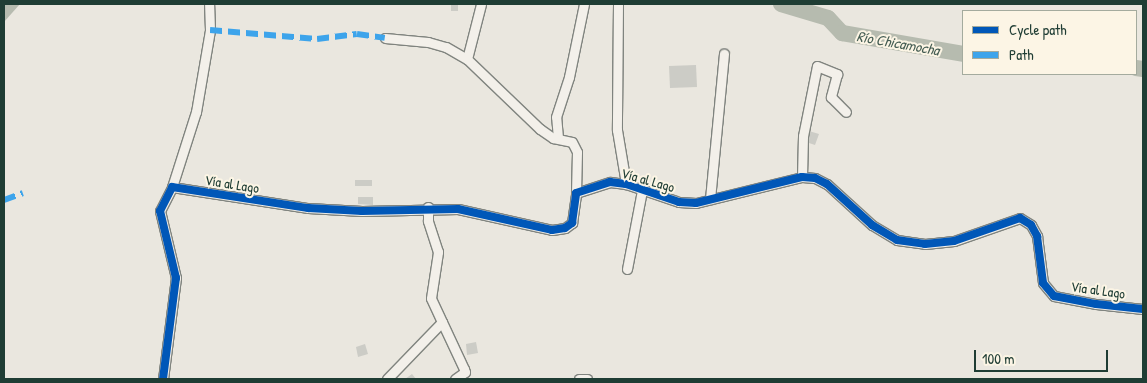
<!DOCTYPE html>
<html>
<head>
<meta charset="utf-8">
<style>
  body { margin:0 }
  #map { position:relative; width:1147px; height:383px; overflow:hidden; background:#eae7df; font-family:"Patrick Hand",sans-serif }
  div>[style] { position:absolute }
  .water>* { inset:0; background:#b6bbaf }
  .river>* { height:16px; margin:-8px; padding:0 8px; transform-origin:8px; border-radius:8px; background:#b6bbaf }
  .building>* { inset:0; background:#ccccc6 }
  .roads { filter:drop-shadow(1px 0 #80847f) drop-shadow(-1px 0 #80847f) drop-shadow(0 1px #80847f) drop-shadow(0 -1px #80847f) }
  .minor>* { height:9px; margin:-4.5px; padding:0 4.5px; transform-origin:4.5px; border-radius:4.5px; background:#f3f0ea }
  .quiet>* { height:6px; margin-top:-3px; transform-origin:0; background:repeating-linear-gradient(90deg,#3da4eb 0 12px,transparent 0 18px) }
  .cycleway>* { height:8px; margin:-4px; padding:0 4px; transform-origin:4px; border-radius:4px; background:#0057b8 }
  span { translate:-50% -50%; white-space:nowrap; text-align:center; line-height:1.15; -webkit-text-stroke:4px #fcf5e5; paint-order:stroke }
  .street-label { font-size:14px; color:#1f3d34 }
  .water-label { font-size:15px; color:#455d53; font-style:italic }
  .frame { position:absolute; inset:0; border:5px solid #1f3d34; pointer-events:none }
  .legend { position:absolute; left:962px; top:10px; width:175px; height:65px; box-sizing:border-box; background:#fcf5e5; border:1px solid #a4ab9e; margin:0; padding:6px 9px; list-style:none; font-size:15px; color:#1f3d34 }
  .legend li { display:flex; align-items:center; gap:10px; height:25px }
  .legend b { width:25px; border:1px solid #a4ab9e }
  .scale { position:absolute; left:974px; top:350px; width:134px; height:22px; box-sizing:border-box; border:2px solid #1f3d34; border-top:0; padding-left:6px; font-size:15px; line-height:18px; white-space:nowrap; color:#1f3d34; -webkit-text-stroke:4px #fcf5e5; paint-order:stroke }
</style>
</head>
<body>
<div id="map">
  <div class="water">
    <i style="clip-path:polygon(4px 4px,20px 4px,4px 22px)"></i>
  </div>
  <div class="river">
    <i style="left:781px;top:4px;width:49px;rotate:16.6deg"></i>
    <i style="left:828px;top:18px;width:21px;rotate:47deg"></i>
    <i style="left:842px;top:33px;width:123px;rotate:9.8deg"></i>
    <i style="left:1136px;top:68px;width:7px;rotate:8deg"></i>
  </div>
  <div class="building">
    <i style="clip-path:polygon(451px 4px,458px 4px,458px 11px,451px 11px)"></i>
    <i style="clip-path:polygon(696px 65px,697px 87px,670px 88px,669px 66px)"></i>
    <i style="clip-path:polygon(809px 131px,819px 134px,815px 145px,806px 142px)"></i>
    <i style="clip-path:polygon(355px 180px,372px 180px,372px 186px,355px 186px)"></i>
    <i style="clip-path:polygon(358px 197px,373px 197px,373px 205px,358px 204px)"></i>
    <i style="clip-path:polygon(476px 342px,478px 353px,467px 355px,466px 344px)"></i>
    <i style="clip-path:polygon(365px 344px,368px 354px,358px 357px,356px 347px)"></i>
    <i style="clip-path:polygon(412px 374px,416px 379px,405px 379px)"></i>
  </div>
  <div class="roads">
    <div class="minor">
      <i style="left:618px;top:4px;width:126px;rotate:90.5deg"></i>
      <i style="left:617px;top:130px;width:55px;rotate:80.5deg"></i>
      <i style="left:385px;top:38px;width:43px;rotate:5.3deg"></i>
      <i style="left:428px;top:42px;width:19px;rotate:16deg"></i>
      <i style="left:446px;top:47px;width:24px;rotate:30deg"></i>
      <i style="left:467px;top:59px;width:101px;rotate:43.8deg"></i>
      <i style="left:540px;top:129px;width:16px;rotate:35deg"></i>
      <i style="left:553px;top:138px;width:19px;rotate:12deg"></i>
      <i style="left:572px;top:142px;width:11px;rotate:63deg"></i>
      <i style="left:577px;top:152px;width:41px;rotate:91.4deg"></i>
      <i style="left:467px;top:59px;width:57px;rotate:-75.7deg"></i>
      <i style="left:558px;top:138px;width:21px;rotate:-95deg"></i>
      <i style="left:556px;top:117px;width:42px;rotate:-72deg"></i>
      <i style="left:569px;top:77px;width:75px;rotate:-78.4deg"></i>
      <i style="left:802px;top:177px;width:41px;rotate:-88.6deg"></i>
      <i style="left:803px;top:136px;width:71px;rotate:-78.7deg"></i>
      <i style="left:817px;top:66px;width:22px;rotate:22deg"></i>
      <i style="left:837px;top:74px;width:24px;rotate:105deg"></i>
      <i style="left:831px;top:97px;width:21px;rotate:45deg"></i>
      <i style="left:172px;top:187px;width:79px;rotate:-72.3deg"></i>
      <i style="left:196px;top:112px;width:83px;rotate:-80.3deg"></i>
      <i style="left:210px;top:30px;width:26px;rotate:-92deg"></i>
      <i style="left:710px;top:199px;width:146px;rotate:-84.5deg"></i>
      <i style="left:627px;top:269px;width:80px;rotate:-79.2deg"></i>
      <i style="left:442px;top:322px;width:52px;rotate:64.9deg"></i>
      <i style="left:464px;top:369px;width:3px;rotate:72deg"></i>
      <i style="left:465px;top:372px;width:12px;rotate:145deg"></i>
      <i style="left:163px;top:379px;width:102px;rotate:-82.7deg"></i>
      <i style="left:176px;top:278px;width:69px;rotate:-103.4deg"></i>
      <i style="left:160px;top:211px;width:27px;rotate:-63deg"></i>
      <i style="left:172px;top:187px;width:138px;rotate:8.8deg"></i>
      <i style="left:308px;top:208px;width:54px;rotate:3.2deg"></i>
      <i style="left:362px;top:211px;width:96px;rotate:-1.2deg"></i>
      <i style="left:458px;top:209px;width:96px;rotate:12.6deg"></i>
      <i style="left:552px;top:230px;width:13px;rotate:-9deg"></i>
      <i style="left:565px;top:228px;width:9px;rotate:-36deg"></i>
      <i style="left:572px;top:223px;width:30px;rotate:-82deg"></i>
      <i style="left:576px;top:193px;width:36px;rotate:-18deg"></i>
      <i style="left:610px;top:182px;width:16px;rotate:7deg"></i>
      <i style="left:626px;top:184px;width:56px;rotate:18.8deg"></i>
      <i style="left:679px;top:202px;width:17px;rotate:3deg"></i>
      <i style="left:696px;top:203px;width:109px;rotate:-13.8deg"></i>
      <i style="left:802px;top:177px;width:13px;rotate:4deg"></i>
      <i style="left:815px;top:178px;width:13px;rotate:27deg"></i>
      <i style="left:827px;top:184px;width:61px;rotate:42.3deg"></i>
      <i style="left:872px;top:225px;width:29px;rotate:31deg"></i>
      <i style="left:897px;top:240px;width:28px;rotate:8deg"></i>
      <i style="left:925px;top:244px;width:29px;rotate:-6deg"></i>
      <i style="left:954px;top:241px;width:70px;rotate:-19.2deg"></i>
      <i style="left:1020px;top:218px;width:13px;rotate:32deg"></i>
      <i style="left:1031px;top:225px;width:13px;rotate:61deg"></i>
      <i style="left:1037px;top:236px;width:47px;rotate:82.7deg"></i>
      <i style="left:1043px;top:283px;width:17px;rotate:50deg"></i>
      <i style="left:1054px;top:296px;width:43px;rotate:10.8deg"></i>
      <i style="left:1096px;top:304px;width:47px;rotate:6.1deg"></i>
      <i style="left:387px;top:379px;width:79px;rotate:-46deg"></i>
      <i style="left:442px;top:322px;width:26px;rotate:-115deg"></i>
      <i style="left:431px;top:298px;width:47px;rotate:-81.3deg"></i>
      <i style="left:438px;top:252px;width:33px;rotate:-108deg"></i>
      <i style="left:428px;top:221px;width:14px;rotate:-90deg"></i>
      <i style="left:579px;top:379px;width:8px"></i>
    </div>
  </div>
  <div class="quiet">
    <i style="left:210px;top:30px;width:107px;rotate:4.8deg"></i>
    <i style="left:317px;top:39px;width:40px;rotate:-7.1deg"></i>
    <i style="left:357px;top:34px;width:28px;rotate:8deg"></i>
    <i style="left:4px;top:200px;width:20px;rotate:-20deg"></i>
  </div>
  <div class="cycleway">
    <i style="left:163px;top:379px;width:102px;rotate:-82.7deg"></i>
    <i style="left:176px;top:278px;width:69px;rotate:-103.4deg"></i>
    <i style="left:160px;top:211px;width:27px;rotate:-63deg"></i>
    <i style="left:172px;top:187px;width:138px;rotate:8.8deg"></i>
    <i style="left:308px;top:208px;width:54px;rotate:3.2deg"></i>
    <i style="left:362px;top:211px;width:96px;rotate:-1.2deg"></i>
    <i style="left:458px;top:209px;width:96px;rotate:12.6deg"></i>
    <i style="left:552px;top:230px;width:13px;rotate:-9deg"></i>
    <i style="left:565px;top:228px;width:9px;rotate:-36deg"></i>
    <i style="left:572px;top:223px;width:30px;rotate:-82deg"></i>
    <i style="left:576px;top:193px;width:36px;rotate:-18deg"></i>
    <i style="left:610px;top:182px;width:16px;rotate:7deg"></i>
    <i style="left:626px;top:184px;width:56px;rotate:18.8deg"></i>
    <i style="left:679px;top:202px;width:17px;rotate:3deg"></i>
    <i style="left:696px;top:203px;width:109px;rotate:-13.8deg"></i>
    <i style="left:802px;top:177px;width:13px;rotate:4deg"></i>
    <i style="left:815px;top:178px;width:13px;rotate:27deg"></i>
    <i style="left:827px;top:184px;width:61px;rotate:42.3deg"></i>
    <i style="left:872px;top:225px;width:29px;rotate:31deg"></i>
    <i style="left:897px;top:240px;width:28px;rotate:8deg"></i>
    <i style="left:925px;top:244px;width:29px;rotate:-6deg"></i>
    <i style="left:954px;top:241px;width:70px;rotate:-19.2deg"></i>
    <i style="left:1020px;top:218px;width:13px;rotate:32deg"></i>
    <i style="left:1031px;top:225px;width:13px;rotate:61deg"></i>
    <i style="left:1037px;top:236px;width:47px;rotate:82.7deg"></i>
    <i style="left:1043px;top:283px;width:17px;rotate:50deg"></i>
    <i style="left:1054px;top:296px;width:43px;rotate:10.8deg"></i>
    <i style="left:1096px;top:304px;width:47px;rotate:6.1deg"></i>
  </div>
  <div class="street-label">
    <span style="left:648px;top:180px;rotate:16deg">Vía al Lago</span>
    <span style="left:232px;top:184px;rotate:9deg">Vía al Lago</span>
    <span style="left:1098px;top:290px;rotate:8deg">Vía al Lago</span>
  </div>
  <div class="water-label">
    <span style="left:898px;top:43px;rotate:10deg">Río Chicamocha</span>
  </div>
  <div class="frame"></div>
  <ul class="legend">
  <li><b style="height:6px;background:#0057b8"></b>Cycle path</li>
  <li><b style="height:6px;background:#3da4eb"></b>Path</li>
  </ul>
  <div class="scale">100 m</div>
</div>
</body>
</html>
